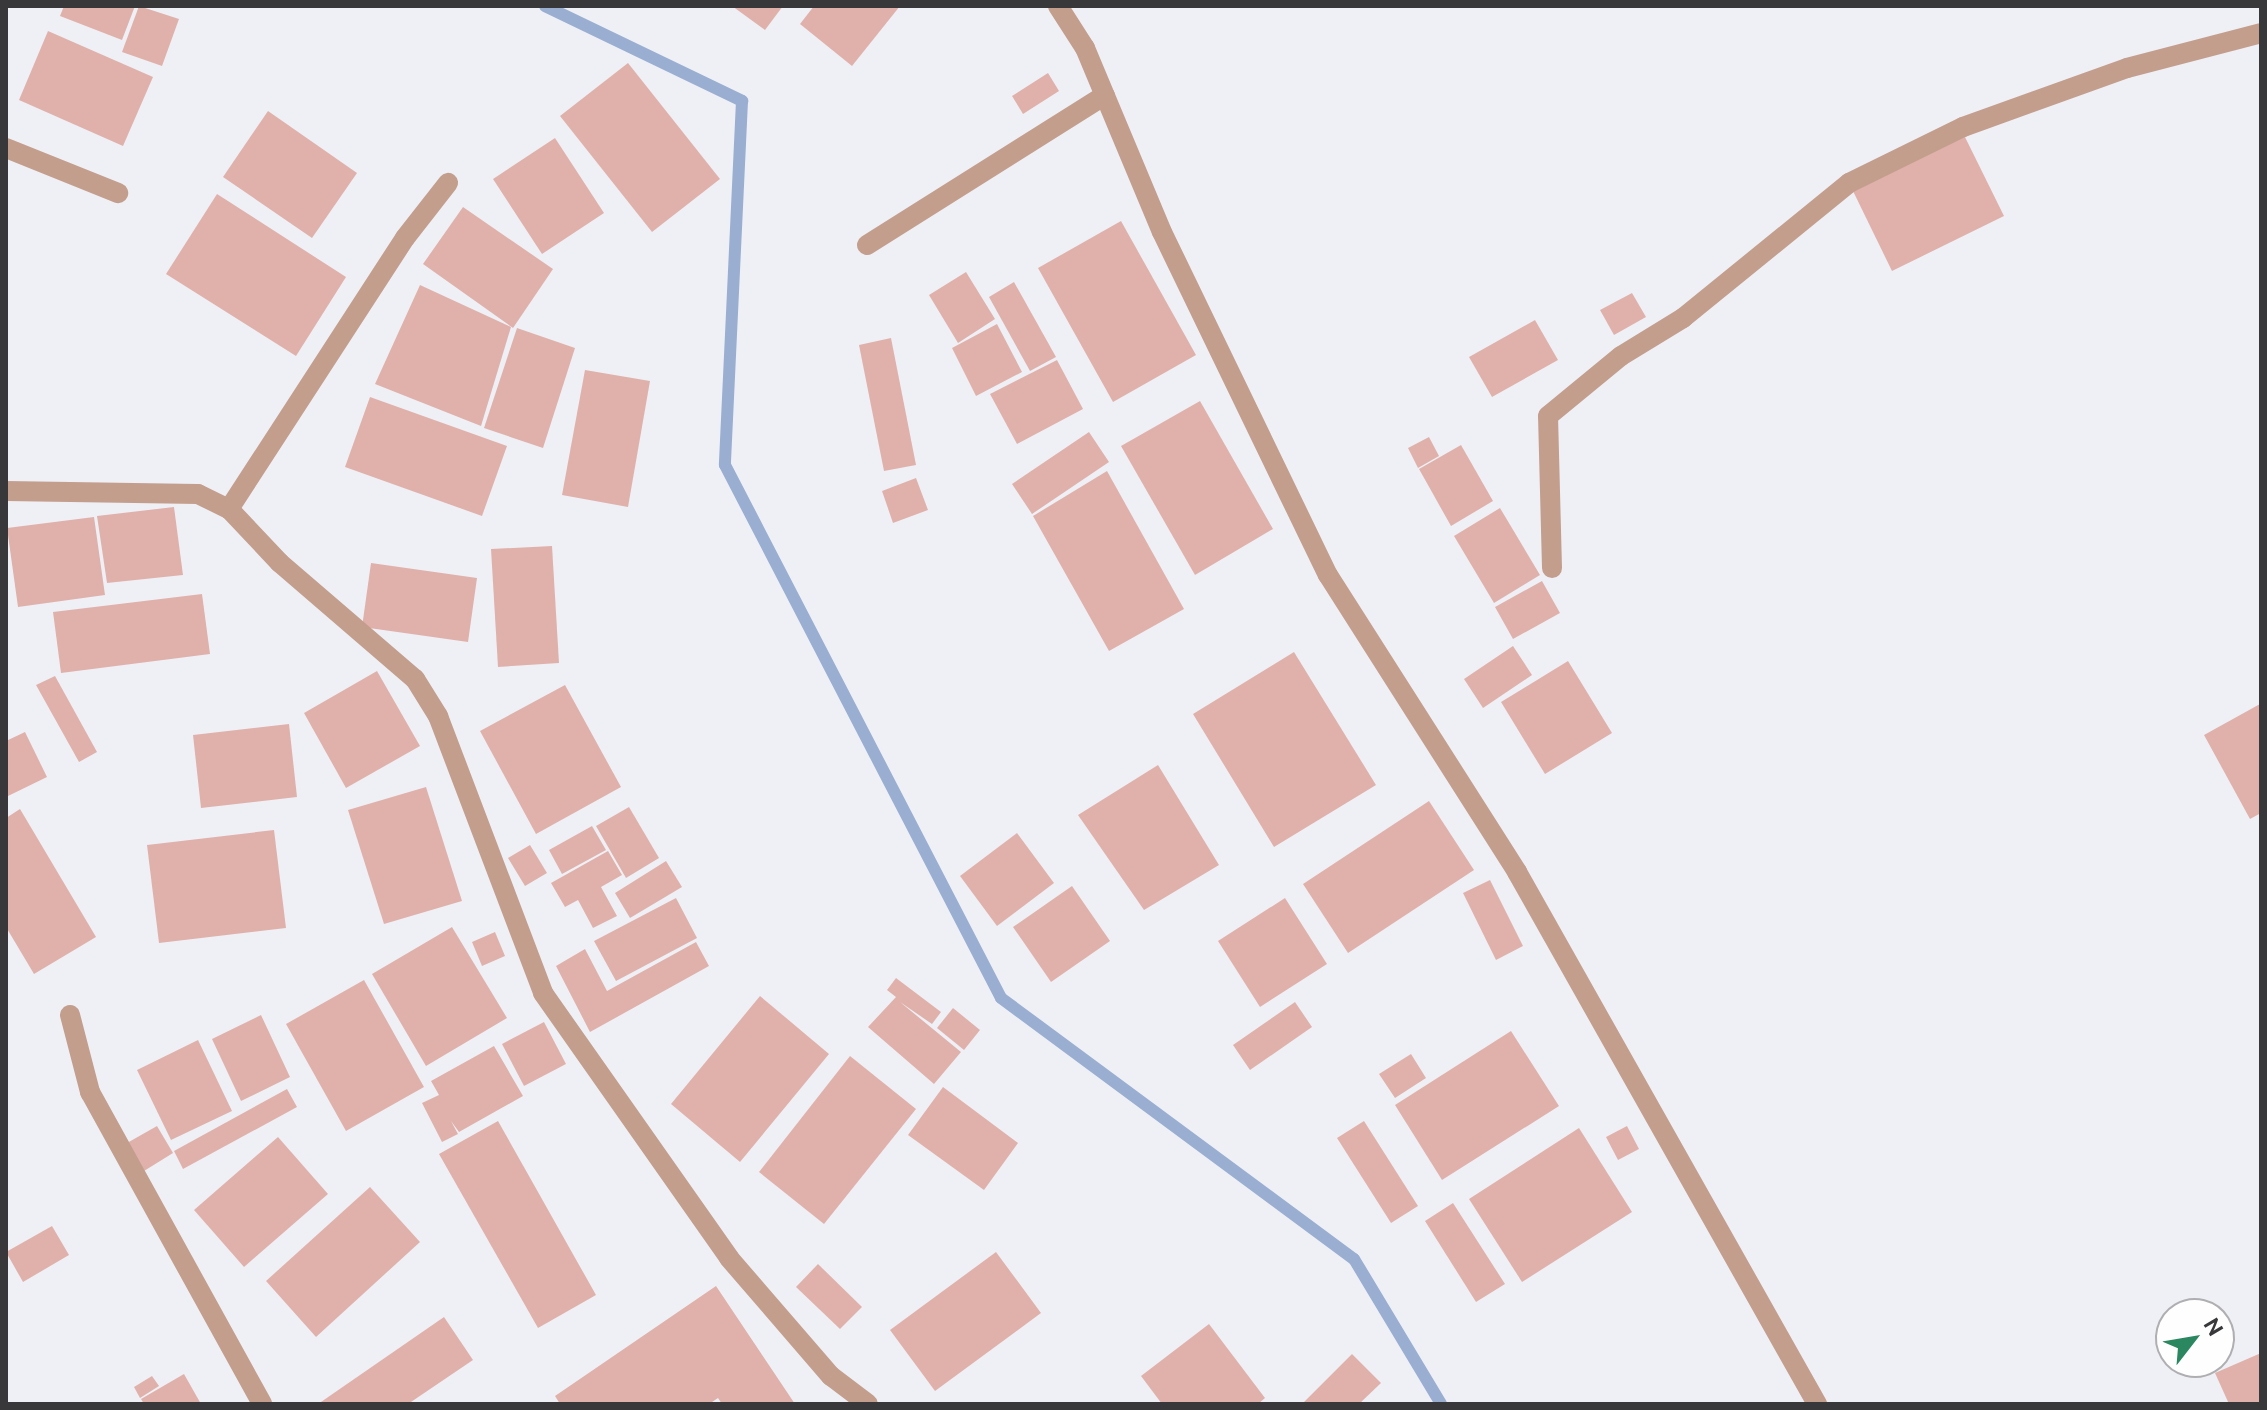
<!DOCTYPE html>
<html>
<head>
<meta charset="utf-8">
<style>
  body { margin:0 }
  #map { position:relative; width:2267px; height:1410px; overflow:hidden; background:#eff0f6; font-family:Ubuntu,sans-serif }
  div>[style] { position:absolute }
  .stream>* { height:12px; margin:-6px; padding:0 6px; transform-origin:6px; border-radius:6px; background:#9aaed1 }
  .building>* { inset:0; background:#e0b1ab }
  .lane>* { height:20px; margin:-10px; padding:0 10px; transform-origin:10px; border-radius:10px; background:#c49e8d }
  .street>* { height:20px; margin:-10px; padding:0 10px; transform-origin:10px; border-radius:10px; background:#c49e8d }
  span { translate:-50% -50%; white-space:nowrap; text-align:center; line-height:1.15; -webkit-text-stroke:6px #fefeff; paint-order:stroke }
  .frame { position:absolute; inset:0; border:8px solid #38383b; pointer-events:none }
  .north { position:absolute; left:2155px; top:1298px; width:80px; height:80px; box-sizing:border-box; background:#fefeff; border:2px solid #afafb1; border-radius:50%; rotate:59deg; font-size:22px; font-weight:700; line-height:32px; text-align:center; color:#38383b }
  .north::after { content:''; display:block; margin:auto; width:28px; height:36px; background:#2a875f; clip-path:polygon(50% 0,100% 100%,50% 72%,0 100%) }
</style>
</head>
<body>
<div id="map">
  <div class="stream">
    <i style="left:545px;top:6px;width:219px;rotate:25.7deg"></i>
    <i style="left:742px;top:101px;width:364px;rotate:92.7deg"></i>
    <i style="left:725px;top:465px;width:600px;rotate:62.62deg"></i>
    <i style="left:1001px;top:998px;width:439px;rotate:36.5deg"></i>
    <i style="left:1354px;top:1259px;width:169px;rotate:59deg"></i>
  </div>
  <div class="building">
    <i style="clip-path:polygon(64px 6px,135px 6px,122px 40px,60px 16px)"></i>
    <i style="clip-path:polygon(139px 6px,179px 19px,162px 66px,122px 52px)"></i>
    <i style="clip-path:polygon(732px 6px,783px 6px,765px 30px)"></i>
    <i style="clip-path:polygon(814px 6px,900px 6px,852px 66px,800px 24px)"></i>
    <i style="clip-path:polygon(48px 31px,153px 77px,123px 146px,19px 100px)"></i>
    <i style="clip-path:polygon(628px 63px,720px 179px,652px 232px,560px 116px)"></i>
    <i style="clip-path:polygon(1048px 73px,1059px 91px,1023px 114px,1012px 96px)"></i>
    <i style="clip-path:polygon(268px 111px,357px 173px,312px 238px,223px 177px)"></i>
    <i style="clip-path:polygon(1963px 133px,2004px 216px,1892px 271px,1852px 189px)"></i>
    <i style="clip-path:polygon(555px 138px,604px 213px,542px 254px,493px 179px)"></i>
    <i style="clip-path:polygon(217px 194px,346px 277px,296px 356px,166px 274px)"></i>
    <i style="clip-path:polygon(463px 207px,553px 269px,513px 328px,423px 264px)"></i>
    <i style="clip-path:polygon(1121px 221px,1196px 355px,1113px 402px,1038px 268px)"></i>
    <i style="clip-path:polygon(966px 272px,995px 319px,958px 343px,929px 295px)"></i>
    <i style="clip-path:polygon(1014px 282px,1056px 357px,1030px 371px,989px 297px)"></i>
    <i style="clip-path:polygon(420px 285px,511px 327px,481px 426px,375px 384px)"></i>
    <i style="clip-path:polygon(1632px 293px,1646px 317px,1614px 335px,1600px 310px)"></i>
    <i style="clip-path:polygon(1535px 320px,1558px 360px,1492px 397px,1469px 357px)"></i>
    <i style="clip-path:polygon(997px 324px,1022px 372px,976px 396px,952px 348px)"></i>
    <i style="clip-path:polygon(517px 328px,575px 348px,543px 448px,484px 428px)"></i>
    <i style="clip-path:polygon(891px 338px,916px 465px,884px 471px,859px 345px)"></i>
    <i style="clip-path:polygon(1057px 360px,1083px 409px,1017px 444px,990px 394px)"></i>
    <i style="clip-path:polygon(585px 370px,650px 381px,628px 507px,562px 495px)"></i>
    <i style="clip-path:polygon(370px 397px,507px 446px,482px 516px,345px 467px)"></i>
    <i style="clip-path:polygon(1200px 401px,1273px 529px,1195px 575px,1121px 446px)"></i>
    <i style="clip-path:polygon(1089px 432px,1109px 462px,1032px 514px,1012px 484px)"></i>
    <i style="clip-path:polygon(1429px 437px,1439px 456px,1418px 468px,1408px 448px)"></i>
    <i style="clip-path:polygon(1461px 445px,1493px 501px,1451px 526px,1419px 469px)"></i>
    <i style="clip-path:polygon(1107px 471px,1184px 609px,1109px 651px,1033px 516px)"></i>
    <i style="clip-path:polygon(916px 478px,928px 510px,893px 523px,882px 491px)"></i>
    <i style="clip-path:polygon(174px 507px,183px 575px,107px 583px,97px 516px)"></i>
    <i style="clip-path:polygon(1500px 508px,1540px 575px,1494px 603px,1454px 536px)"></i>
    <i style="clip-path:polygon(94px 517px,105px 595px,18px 607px,7px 528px)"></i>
    <i style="clip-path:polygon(552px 546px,559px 663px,498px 667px,491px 549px)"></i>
    <i style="clip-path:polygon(371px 563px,477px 578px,468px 642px,362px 627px)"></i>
    <i style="clip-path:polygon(1542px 581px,1560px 613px,1513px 639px,1495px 607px)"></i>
    <i style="clip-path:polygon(202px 594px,210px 654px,61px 673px,53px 612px)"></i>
    <i style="clip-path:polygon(1513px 646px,1532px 675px,1483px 708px,1464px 679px)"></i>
    <i style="clip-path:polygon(1294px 652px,1376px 785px,1274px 847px,1193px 714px)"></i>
    <i style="clip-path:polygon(1568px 661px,1612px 733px,1545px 774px,1501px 702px)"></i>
    <i style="clip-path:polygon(377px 671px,420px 746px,346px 788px,304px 713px)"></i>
    <i style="clip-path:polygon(55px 676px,97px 752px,79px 762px,36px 685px)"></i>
    <i style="clip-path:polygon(565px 685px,621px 787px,536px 834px,480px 731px)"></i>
    <i style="clip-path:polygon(2260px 704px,2261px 813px,2250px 819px,2204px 735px)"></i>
    <i style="clip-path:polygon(289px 724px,297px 797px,201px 808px,193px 735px)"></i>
    <i style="clip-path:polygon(25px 732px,47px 777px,6px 797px,6px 741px)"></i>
    <i style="clip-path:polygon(1158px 765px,1219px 865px,1144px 910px,1078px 815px)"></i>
    <i style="clip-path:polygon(426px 787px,462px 901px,384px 924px,348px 810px)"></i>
    <i style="clip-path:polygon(1429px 801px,1474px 870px,1348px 953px,1303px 884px)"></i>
    <i style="clip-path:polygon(629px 807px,659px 858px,626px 878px,596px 826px)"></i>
    <i style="clip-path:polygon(20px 809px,96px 937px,34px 974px,6px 927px,6px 818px)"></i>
    <i style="clip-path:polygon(592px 826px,606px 850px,562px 874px,549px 850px)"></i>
    <i style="clip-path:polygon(274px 830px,286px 928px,159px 943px,147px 845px)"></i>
    <i style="clip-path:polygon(1017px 833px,1054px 883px,997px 926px,960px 876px)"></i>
    <i style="clip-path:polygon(530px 845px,547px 873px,525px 886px,508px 858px)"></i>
    <i style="clip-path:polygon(608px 851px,622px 875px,601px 887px,617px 916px,593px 928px,578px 900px,565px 907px,551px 883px)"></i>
    <i style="clip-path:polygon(666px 861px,682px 887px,630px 918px,615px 893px)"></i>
    <i style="clip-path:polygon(1490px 880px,1523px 946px,1496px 960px,1463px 893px)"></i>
    <i style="clip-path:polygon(1072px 886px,1110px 941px,1051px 982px,1013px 927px)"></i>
    <i style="clip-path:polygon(676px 898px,697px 938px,616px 981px,594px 941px)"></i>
    <i style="clip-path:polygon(1285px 898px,1327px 964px,1260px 1007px,1218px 941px)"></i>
    <i style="clip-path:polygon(452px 927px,507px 1018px,426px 1066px,372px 974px)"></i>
    <i style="clip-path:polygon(495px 932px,505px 956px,482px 966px,472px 942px)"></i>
    <i style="clip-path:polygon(696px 942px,709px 966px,590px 1032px,556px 966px,585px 949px,607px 991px)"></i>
    <i style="clip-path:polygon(896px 978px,941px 1012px,932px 1024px,900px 1002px,961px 1052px,934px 1084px,868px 1027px,896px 997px,887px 990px)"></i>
    <i style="clip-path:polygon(364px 980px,424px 1087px,346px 1131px,286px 1024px)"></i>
    <i style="clip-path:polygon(760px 996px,829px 1054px,740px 1162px,671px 1104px)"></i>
    <i style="clip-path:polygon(1295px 1002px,1312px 1027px,1250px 1070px,1233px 1045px)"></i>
    <i style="clip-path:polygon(953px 1008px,980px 1030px,964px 1050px,937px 1028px)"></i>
    <i style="clip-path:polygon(261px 1015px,290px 1077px,241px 1101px,212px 1039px)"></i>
    <i style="clip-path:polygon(544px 1022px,566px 1064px,524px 1086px,502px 1044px)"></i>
    <i style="clip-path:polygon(1511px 1031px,1559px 1106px,1442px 1180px,1395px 1105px)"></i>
    <i style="clip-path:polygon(198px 1040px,232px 1111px,171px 1140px,137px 1070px)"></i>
    <i style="clip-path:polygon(494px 1046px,523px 1096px,459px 1132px,451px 1121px,458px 1134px,442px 1142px,422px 1103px,439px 1095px,431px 1081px)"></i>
    <i style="clip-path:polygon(1411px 1054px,1426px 1078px,1395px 1098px,1379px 1074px)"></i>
    <i style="clip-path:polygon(850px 1056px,916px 1109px,824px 1224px,759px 1172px)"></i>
    <i style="clip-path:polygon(943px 1087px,1018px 1143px,984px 1190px,908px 1135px)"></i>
    <i style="clip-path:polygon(287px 1089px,297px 1107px,183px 1169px,174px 1151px)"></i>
    <i style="clip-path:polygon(498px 1121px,596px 1295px,538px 1328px,439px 1154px)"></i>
    <i style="clip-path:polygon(1364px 1121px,1418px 1206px,1391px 1223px,1337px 1138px)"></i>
    <i style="clip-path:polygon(157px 1126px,173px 1153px,144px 1171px,127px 1143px)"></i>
    <i style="clip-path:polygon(1627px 1126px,1639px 1149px,1618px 1160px,1606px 1137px)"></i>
    <i style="clip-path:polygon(1579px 1128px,1632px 1212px,1522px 1282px,1469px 1199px)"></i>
    <i style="clip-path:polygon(278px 1137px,328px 1194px,244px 1267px,194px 1210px)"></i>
    <i style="clip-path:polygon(370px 1187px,420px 1242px,316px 1337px,266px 1281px)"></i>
    <i style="clip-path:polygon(1453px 1203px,1505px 1284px,1476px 1302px,1425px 1221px)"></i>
    <i style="clip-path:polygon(52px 1226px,69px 1255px,23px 1282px,6px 1252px)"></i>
    <i style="clip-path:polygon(996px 1252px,1041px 1313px,935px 1391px,890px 1330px)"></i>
    <i style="clip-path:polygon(818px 1264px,862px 1307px,840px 1329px,796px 1287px)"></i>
    <i style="clip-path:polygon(716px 1286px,795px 1404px,722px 1404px,718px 1398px,709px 1404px,560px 1404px,555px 1396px)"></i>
    <i style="clip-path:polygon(444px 1317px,473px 1360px,408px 1404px,318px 1404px)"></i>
    <i style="clip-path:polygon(1209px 1324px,1265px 1398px,1258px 1404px,1162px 1404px,1141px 1376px)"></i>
    <i style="clip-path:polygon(2261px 1353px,2261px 1404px,2229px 1404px,2215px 1373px)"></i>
    <i style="clip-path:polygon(1352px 1354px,1381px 1383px,1359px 1404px,1302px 1404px)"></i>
    <i style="clip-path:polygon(184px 1374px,201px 1404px,144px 1404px,141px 1399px)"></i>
    <i style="clip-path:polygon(152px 1376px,159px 1386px,140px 1398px,134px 1387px)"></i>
  </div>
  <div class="lane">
    <i style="left:867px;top:245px;width:281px;rotate:-32.2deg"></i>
  </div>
  <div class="street">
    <i style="left:1058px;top:6px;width:50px;rotate:57.3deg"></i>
    <i style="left:1085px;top:48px;width:199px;rotate:67.3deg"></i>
    <i style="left:1162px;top:232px;width:381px;rotate:64.2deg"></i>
    <i style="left:1328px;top:575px;width:352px;rotate:57.5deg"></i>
    <i style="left:1517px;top:872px;width:611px;rotate:60.58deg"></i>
    <i style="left:6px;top:148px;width:121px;rotate:21.9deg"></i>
    <i style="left:6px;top:491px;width:192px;rotate:0.9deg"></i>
    <i style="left:198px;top:494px;width:34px;rotate:26deg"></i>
    <i style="left:229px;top:509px;width:74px;rotate:46.6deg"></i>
    <i style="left:280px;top:563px;width:178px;rotate:40.7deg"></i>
    <i style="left:415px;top:679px;width:44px;rotate:58.1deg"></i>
    <i style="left:438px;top:716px;width:296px;rotate:69.2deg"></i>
    <i style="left:543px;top:993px;width:324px;rotate:54.9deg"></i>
    <i style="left:729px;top:1258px;width:156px;rotate:49.2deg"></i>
    <i style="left:831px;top:1376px;width:46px;rotate:37.1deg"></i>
    <i style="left:229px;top:509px;width:323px;rotate:-57deg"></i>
    <i style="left:405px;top:238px;width:70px;rotate:-52deg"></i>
    <i style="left:1552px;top:568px;width:152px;rotate:-91.5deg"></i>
    <i style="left:1548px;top:416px;width:94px;rotate:-39.4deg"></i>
    <i style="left:1621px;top:356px;width:73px;rotate:-31.5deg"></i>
    <i style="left:1683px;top:318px;width:214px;rotate:-39.1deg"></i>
    <i style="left:1849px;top:183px;width:127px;rotate:-26.2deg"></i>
    <i style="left:1963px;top:127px;width:174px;rotate:-19.8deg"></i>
    <i style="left:2127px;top:68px;width:138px;rotate:-14.6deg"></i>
    <i style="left:70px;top:1015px;width:80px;rotate:75.4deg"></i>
    <i style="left:90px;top:1092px;width:356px;rotate:61.1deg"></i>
  </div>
  <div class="frame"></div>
  <div class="north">N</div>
</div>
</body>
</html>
